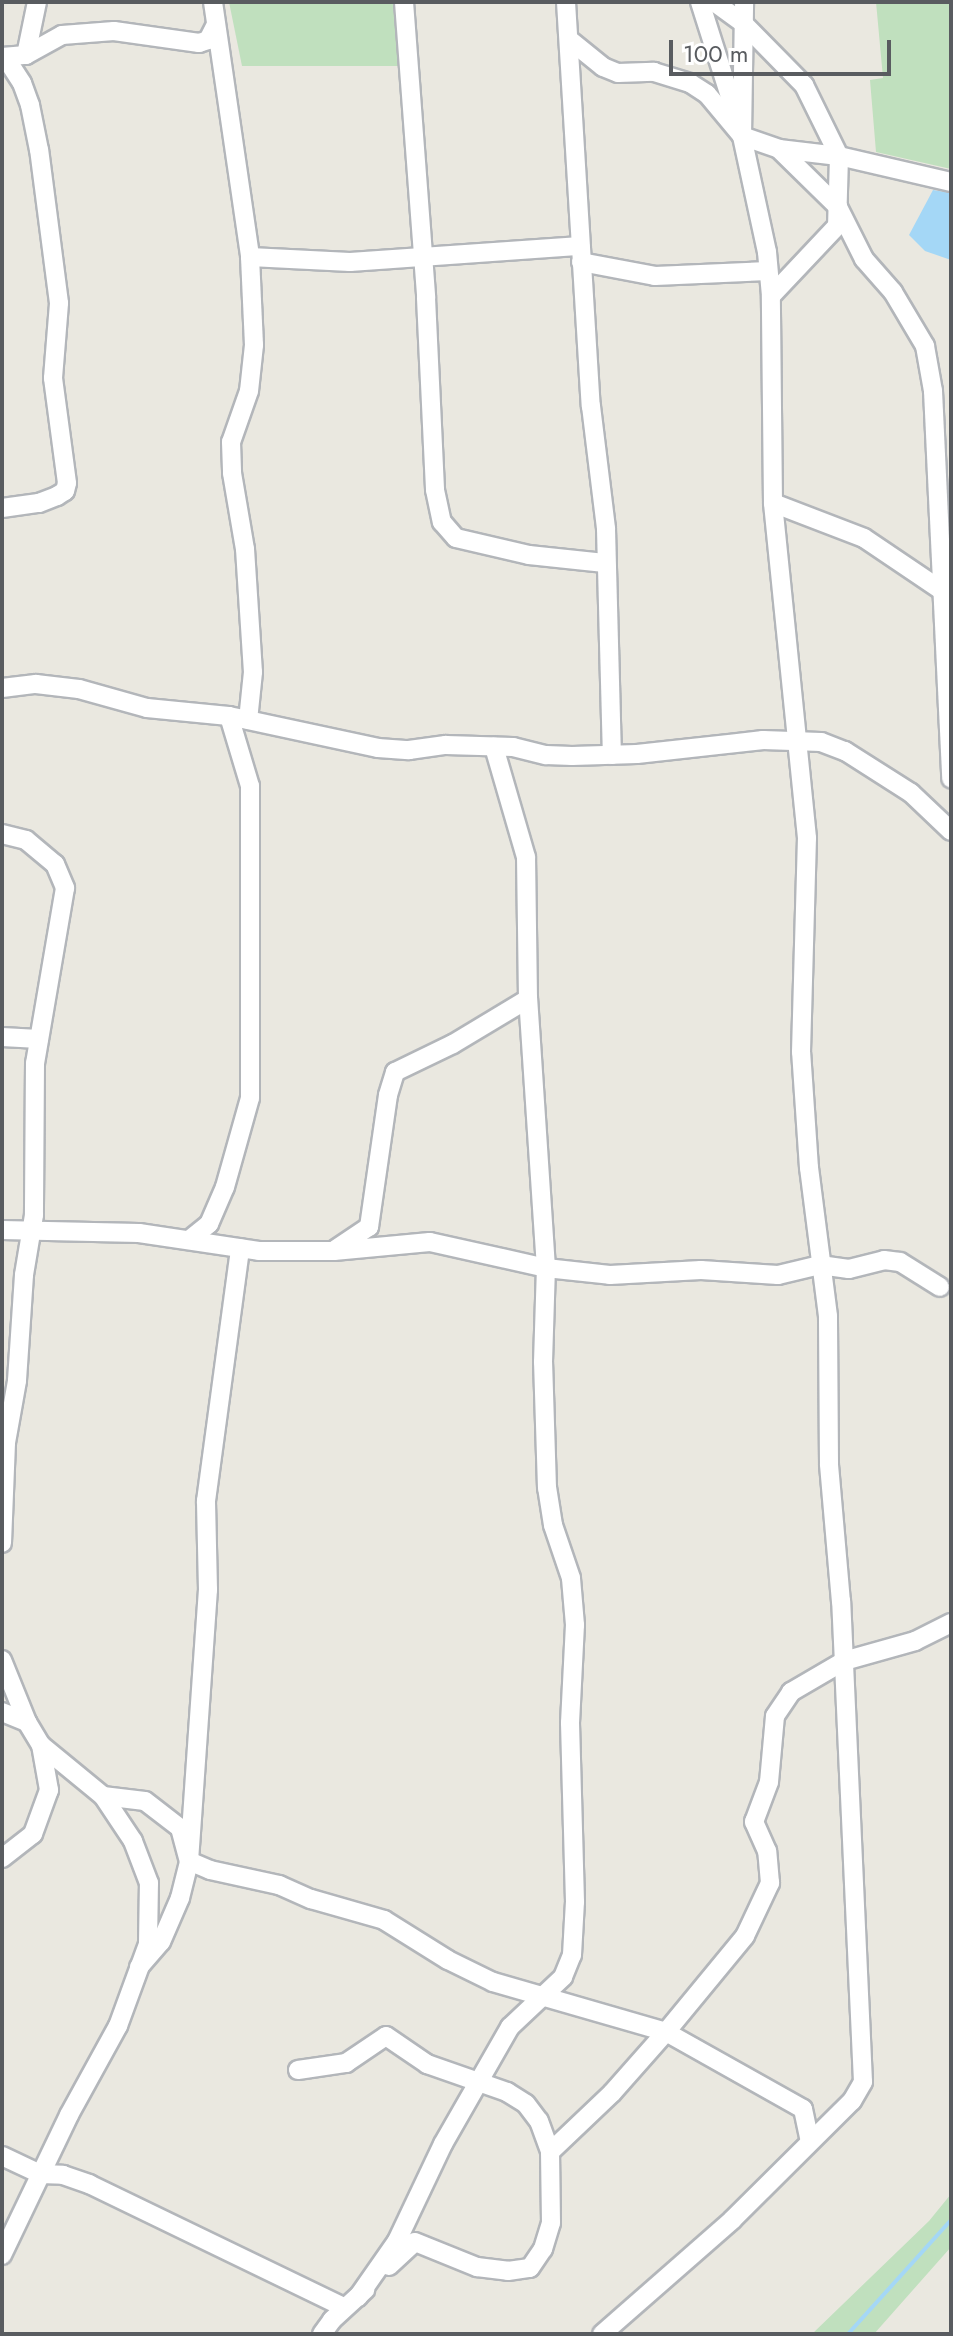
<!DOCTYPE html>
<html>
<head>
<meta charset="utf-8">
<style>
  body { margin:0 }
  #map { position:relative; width:953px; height:2336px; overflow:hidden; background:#eae8e0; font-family:Jost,sans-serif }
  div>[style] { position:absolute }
  .green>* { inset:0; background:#c0e0be }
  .water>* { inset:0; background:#a4d7f6 }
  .stream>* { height:4px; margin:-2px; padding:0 2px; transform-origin:2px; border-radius:2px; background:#a4d7f6 }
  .roads { filter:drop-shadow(2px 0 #b3b6ba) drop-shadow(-2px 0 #b3b6ba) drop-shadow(0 2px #b3b6ba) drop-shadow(0 -2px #b3b6ba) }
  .street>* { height:18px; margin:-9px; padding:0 9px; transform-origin:9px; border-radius:9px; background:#fff }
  span { translate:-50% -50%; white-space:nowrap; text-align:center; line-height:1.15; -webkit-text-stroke:6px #fff; paint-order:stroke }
  .frame { position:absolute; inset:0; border:4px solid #595c60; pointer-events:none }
  .scale { position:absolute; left:669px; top:40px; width:222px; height:36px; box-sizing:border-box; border:4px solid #595c60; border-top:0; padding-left:10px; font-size:24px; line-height:28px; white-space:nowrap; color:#595c60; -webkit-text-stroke:6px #fff; paint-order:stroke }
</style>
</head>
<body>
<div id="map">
  <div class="green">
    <i style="clip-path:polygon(229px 2px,393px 2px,404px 66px,242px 66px)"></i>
    <i style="clip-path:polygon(876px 2px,951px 2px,951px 169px,876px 152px,870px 80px,883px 78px)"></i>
    <i style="clip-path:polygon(951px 2194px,951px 2247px,874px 2334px,812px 2334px,929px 2221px)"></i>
  </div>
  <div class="water">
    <i style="clip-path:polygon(933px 190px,951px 193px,951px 260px,925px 251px,909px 235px)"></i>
  </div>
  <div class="stream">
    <i style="left:848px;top:2334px;width:154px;rotate:-47.9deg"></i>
  </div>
  <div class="roads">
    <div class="street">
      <i style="left:213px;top:2px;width:258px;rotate:81.7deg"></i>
      <i style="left:250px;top:257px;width:88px;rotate:87.4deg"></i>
      <i style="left:254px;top:345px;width:46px;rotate:96.2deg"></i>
      <i style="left:249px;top:391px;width:54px;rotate:109.4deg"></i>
      <i style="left:231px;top:442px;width:31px;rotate:88deg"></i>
      <i style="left:232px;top:473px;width:77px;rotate:80.3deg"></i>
      <i style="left:245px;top:549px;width:123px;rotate:86.3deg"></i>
      <i style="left:253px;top:672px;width:48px;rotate:95.9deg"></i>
      <i style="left:404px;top:2px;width:297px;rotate:85.7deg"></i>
      <i style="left:426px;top:298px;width:192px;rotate:87.3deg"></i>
      <i style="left:435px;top:490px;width:33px;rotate:78deg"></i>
      <i style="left:442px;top:522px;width:21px;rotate:49deg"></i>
      <i style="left:456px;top:538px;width:75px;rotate:13.1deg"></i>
      <i style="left:529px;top:555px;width:76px;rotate:6deg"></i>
      <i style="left:566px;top:2px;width:405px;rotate:86.5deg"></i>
      <i style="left:591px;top:406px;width:124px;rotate:83deg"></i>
      <i style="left:606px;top:529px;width:226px;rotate:88.5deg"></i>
      <i style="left:700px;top:2px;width:126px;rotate:72.4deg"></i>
      <i style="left:714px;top:2px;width:37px;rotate:36deg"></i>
      <i style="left:744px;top:24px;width:86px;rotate:45.5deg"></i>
      <i style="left:804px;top:85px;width:79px;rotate:63.8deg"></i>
      <i style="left:839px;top:156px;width:70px;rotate:91.6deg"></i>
      <i style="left:837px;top:226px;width:96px;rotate:133.3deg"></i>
      <i style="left:571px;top:41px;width:41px;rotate:39.1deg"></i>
      <i style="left:603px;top:67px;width:16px;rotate:22deg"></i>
      <i style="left:618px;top:73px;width:36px;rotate:-2deg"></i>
      <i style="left:654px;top:72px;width:38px;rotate:17deg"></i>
      <i style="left:690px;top:83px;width:20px;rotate:33deg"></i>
      <i style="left:707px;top:94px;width:55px;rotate:50.2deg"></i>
      <i style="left:742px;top:136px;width:39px;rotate:19deg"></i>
      <i style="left:779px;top:149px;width:60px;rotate:6.7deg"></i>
      <i style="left:839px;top:156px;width:115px;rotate:13.1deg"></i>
      <i style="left:26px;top:55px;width:54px;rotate:-78.3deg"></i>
      <i style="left:2px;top:57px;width:24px;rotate:-5deg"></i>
      <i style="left:26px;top:55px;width:41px;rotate:-29.1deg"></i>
      <i style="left:62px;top:35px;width:52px;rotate:-4.4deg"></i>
      <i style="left:114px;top:31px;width:86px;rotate:8deg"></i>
      <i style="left:199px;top:43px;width:9px;rotate:-18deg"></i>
      <i style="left:208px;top:40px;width:16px;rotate:-63deg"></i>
      <i style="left:779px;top:149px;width:83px;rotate:44.5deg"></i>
      <i style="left:838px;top:207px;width:58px;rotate:63.4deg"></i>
      <i style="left:864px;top:259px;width:44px;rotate:48.7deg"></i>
      <i style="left:893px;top:292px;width:63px;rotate:59.3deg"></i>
      <i style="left:925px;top:346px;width:46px;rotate:79.9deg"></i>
      <i style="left:933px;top:391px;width:388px;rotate:87.3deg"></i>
      <i style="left:250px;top:257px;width:100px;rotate:2.9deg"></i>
      <i style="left:350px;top:262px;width:231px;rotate:-4deg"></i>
      <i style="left:581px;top:262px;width:75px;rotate:10.7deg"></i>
      <i style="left:655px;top:276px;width:113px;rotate:-2.5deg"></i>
      <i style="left:773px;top:503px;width:97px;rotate:21deg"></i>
      <i style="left:864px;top:538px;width:97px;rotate:34deg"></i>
      <i style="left:2px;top:508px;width:37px;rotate:-8deg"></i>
      <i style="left:39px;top:503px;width:19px;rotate:-21deg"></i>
      <i style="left:57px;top:496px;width:9px;rotate:-32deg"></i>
      <i style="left:65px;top:491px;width:8px;rotate:-76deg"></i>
      <i style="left:67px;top:483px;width:106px;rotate:-97.6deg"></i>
      <i style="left:53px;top:378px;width:75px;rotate:-85.4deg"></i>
      <i style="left:59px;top:303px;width:154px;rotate:-97.4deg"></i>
      <i style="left:39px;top:150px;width:46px;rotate:-101.3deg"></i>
      <i style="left:30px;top:105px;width:23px;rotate:-110deg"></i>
      <i style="left:22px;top:83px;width:31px;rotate:-123deg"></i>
      <i style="left:2px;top:688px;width:34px;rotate:-7deg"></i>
      <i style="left:36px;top:684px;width:43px;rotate:6.6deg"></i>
      <i style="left:79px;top:689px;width:71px;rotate:15.6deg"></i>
      <i style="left:147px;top:708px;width:82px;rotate:5.6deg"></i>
      <i style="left:229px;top:716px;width:152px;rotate:12.1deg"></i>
      <i style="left:378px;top:748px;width:31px;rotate:4deg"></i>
      <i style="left:409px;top:750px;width:37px;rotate:-8deg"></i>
      <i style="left:446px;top:745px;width:67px;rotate:1.7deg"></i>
      <i style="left:513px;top:747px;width:34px;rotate:14deg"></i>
      <i style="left:546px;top:755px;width:26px;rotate:2deg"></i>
      <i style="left:572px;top:756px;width:65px;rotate:-1.8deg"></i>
      <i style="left:637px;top:754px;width:127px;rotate:-6.3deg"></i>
      <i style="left:763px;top:740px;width:58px;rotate:2deg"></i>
      <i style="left:821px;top:742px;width:26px;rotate:21deg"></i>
      <i style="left:845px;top:751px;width:78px;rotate:32.5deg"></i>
      <i style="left:911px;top:793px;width:55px;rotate:43.5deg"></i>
      <i style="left:2px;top:834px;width:25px;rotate:14deg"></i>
      <i style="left:26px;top:840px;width:38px;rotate:40deg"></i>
      <i style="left:55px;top:864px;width:26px;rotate:67deg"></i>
      <i style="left:65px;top:888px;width:178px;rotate:99.7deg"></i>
      <i style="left:35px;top:1063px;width:152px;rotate:90.4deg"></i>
      <i style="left:34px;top:1215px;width:61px;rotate:99.5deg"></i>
      <i style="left:24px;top:1275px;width:106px;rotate:93.8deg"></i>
      <i style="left:17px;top:1381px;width:63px;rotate:100.1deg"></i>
      <i style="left:6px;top:1443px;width:100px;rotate:92.3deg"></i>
      <i style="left:2px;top:1037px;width:37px;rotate:3deg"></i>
      <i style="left:2px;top:1230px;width:137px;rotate:1.3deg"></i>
      <i style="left:139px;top:1233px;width:121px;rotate:8.5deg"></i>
      <i style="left:259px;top:1251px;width:75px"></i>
      <i style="left:334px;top:1251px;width:96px;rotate:-5.4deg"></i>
      <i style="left:430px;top:1242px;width:119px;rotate:12.6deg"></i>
      <i style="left:546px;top:1268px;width:64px;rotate:6.2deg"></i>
      <i style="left:610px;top:1275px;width:91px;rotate:-3.1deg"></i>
      <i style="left:701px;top:1270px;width:77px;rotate:3.7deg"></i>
      <i style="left:778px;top:1275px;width:43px;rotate:-13.4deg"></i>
      <i style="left:820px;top:1265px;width:29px;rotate:8deg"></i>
      <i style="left:849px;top:1269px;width:36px;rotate:-14deg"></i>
      <i style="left:884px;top:1260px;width:16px;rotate:7deg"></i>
      <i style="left:900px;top:1262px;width:47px;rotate:32deg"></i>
      <i style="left:189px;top:1240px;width:26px;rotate:-39deg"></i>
      <i style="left:209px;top:1224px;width:40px;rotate:-66.6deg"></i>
      <i style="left:225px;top:1187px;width:92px;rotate:-74.3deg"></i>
      <i style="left:250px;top:1098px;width:312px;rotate:-90deg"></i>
      <i style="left:250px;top:786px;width:73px;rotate:-106.7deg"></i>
      <i style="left:336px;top:1249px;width:40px;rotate:-34deg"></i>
      <i style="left:369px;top:1227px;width:133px;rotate:-81.8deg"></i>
      <i style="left:388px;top:1095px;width:24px;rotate:-73deg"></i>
      <i style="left:395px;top:1072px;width:64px;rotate:-25.8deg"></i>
      <i style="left:453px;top:1044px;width:87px;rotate:-31deg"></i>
      <i style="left:2px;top:1660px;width:67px;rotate:68deg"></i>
      <i style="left:27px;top:1722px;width:27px;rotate:59deg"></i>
      <i style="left:41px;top:1745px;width:46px;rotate:79.9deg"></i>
      <i style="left:49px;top:1790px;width:47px;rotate:110deg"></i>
      <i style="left:33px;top:1834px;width:39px;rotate:142deg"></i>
      <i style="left:2px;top:1712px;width:27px;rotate:22deg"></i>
      <i style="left:103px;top:1796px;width:42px;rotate:6.8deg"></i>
      <i style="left:145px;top:1801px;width:44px;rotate:37.6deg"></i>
      <i style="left:180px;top:1828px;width:34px;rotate:75deg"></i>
      <i style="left:189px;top:1861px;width:23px;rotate:23deg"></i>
      <i style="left:210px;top:1870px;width:71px;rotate:12.3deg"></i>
      <i style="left:279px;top:1885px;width:35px;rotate:24deg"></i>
      <i style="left:311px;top:1899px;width:76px;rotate:16deg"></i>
      <i style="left:384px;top:1920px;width:75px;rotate:32deg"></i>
      <i style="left:448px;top:1960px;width:50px;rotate:26.1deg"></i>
      <i style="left:493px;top:1982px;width:180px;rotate:16.1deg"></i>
      <i style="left:666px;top:2032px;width:157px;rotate:29.3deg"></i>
      <i style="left:803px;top:2109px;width:33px;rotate:78deg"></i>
      <i style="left:139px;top:1967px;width:33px;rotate:-49deg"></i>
      <i style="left:161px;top:1942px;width:48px;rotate:-66.6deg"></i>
      <i style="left:180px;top:1898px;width:38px;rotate:-76deg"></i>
      <i style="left:189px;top:1861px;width:272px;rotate:-86deg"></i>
      <i style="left:208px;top:1590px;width:89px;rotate:-91.3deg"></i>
      <i style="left:206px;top:1501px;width:255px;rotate:-82.3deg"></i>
      <i style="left:298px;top:2070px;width:49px;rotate:-8.3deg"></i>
      <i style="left:346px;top:2063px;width:48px;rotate:-34deg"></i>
      <i style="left:386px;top:2036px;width:50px;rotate:34.3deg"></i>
      <i style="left:427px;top:2064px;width:85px;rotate:19.3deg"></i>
      <i style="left:507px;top:2092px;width:22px;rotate:32deg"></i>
      <i style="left:526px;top:2104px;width:21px;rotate:53deg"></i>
      <i style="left:539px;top:2121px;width:33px;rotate:70deg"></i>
      <i style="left:2px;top:2156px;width:42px;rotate:25.3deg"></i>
      <i style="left:40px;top:2174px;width:23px;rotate:2deg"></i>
      <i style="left:63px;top:2175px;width:28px;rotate:19deg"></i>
      <i style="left:89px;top:2184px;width:284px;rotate:25.8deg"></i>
      <i style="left:2px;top:2255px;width:155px;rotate:-64.4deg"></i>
      <i style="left:69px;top:2115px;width:102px;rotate:-61.2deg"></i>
      <i style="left:118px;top:2026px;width:87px;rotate:-69.9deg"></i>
      <i style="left:148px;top:1944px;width:61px;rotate:-89.1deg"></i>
      <i style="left:149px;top:1883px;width:45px;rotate:-110.9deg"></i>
      <i style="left:133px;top:1841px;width:54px;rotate:-123.7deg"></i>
      <i style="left:103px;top:1796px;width:80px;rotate:-140.6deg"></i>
      <i style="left:389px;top:2266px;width:35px;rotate:-43deg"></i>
      <i style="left:415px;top:2242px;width:67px;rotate:22deg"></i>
      <i style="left:477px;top:2267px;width:31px;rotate:7deg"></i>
      <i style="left:508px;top:2271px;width:22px;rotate:-8deg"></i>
      <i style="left:530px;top:2268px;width:23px;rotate:-56deg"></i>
      <i style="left:543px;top:2249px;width:27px;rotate:-73deg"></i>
      <i style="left:551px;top:2223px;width:71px;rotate:-90.8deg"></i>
      <i style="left:550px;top:2152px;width:86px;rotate:-43.6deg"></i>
      <i style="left:612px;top:2093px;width:81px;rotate:-48.5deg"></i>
      <i style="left:666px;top:2032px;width:124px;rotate:-50.5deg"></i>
      <i style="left:745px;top:1936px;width:59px;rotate:-64.7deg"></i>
      <i style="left:770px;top:1883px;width:32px;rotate:-95deg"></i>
      <i style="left:767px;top:1851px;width:32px;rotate:-114deg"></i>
      <i style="left:754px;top:1822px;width:43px;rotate:-69.4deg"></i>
      <i style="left:769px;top:1782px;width:66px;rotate:-84.8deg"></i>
      <i style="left:775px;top:1716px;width:29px;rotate:-56deg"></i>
      <i style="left:791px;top:1692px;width:61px;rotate:-30.3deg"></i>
      <i style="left:844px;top:1661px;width:74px;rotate:-15.7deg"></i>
      <i style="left:915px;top:1641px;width:40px;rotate:-26.6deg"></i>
      <i style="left:358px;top:2297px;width:68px;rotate:-55.1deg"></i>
      <i style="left:397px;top:2241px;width:107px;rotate:-64.6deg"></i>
      <i style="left:443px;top:2144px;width:135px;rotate:-60.2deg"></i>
      <i style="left:510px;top:2027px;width:73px;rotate:-43.3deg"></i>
      <i style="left:563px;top:1977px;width:24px;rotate:-68deg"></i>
      <i style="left:572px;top:1955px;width:53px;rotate:-86.8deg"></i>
      <i style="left:575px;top:1902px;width:179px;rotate:-91.6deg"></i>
      <i style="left:570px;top:1723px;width:98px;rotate:-87.1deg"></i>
      <i style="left:575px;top:1625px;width:47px;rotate:-94.9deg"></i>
      <i style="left:571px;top:1578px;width:56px;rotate:-108.8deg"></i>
      <i style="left:553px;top:1525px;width:37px;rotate:-99deg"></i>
      <i style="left:547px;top:1488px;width:126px;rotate:-91.8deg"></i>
      <i style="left:543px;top:1362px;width:94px;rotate:-88.2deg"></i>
      <i style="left:546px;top:1268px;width:270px;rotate:-93.8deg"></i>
      <i style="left:528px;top:999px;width:142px;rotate:-90.8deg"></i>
      <i style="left:526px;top:857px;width:115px;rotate:-106.2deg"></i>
      <i style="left:322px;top:2334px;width:17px;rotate:-54deg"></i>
      <i style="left:332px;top:2320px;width:45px;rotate:-42.3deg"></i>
      <i style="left:602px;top:2334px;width:173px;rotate:-41.2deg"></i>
      <i style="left:732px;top:2220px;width:169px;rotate:-44.8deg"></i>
      <i style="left:852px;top:2101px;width:22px;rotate:-60deg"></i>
      <i style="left:863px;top:2082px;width:481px;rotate:-92.6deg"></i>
      <i style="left:841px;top:1602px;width:139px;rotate:-95deg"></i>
      <i style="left:829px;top:1464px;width:148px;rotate:-90.4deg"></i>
      <i style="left:828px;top:1316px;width:149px;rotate:-97.3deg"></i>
      <i style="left:809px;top:1168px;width:116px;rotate:-93.9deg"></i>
      <i style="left:801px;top:1052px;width:214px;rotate:-88.4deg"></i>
      <i style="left:807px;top:838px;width:337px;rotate:-95.8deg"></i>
      <i style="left:773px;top:503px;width:207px;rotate:-90.6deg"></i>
      <i style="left:771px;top:296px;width:44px;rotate:-95.2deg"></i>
      <i style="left:767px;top:252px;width:119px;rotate:-102.2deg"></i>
      <i style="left:742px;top:136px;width:134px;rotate:-89.1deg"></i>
    </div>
  </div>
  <div class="frame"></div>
  <div class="scale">100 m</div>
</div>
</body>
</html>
